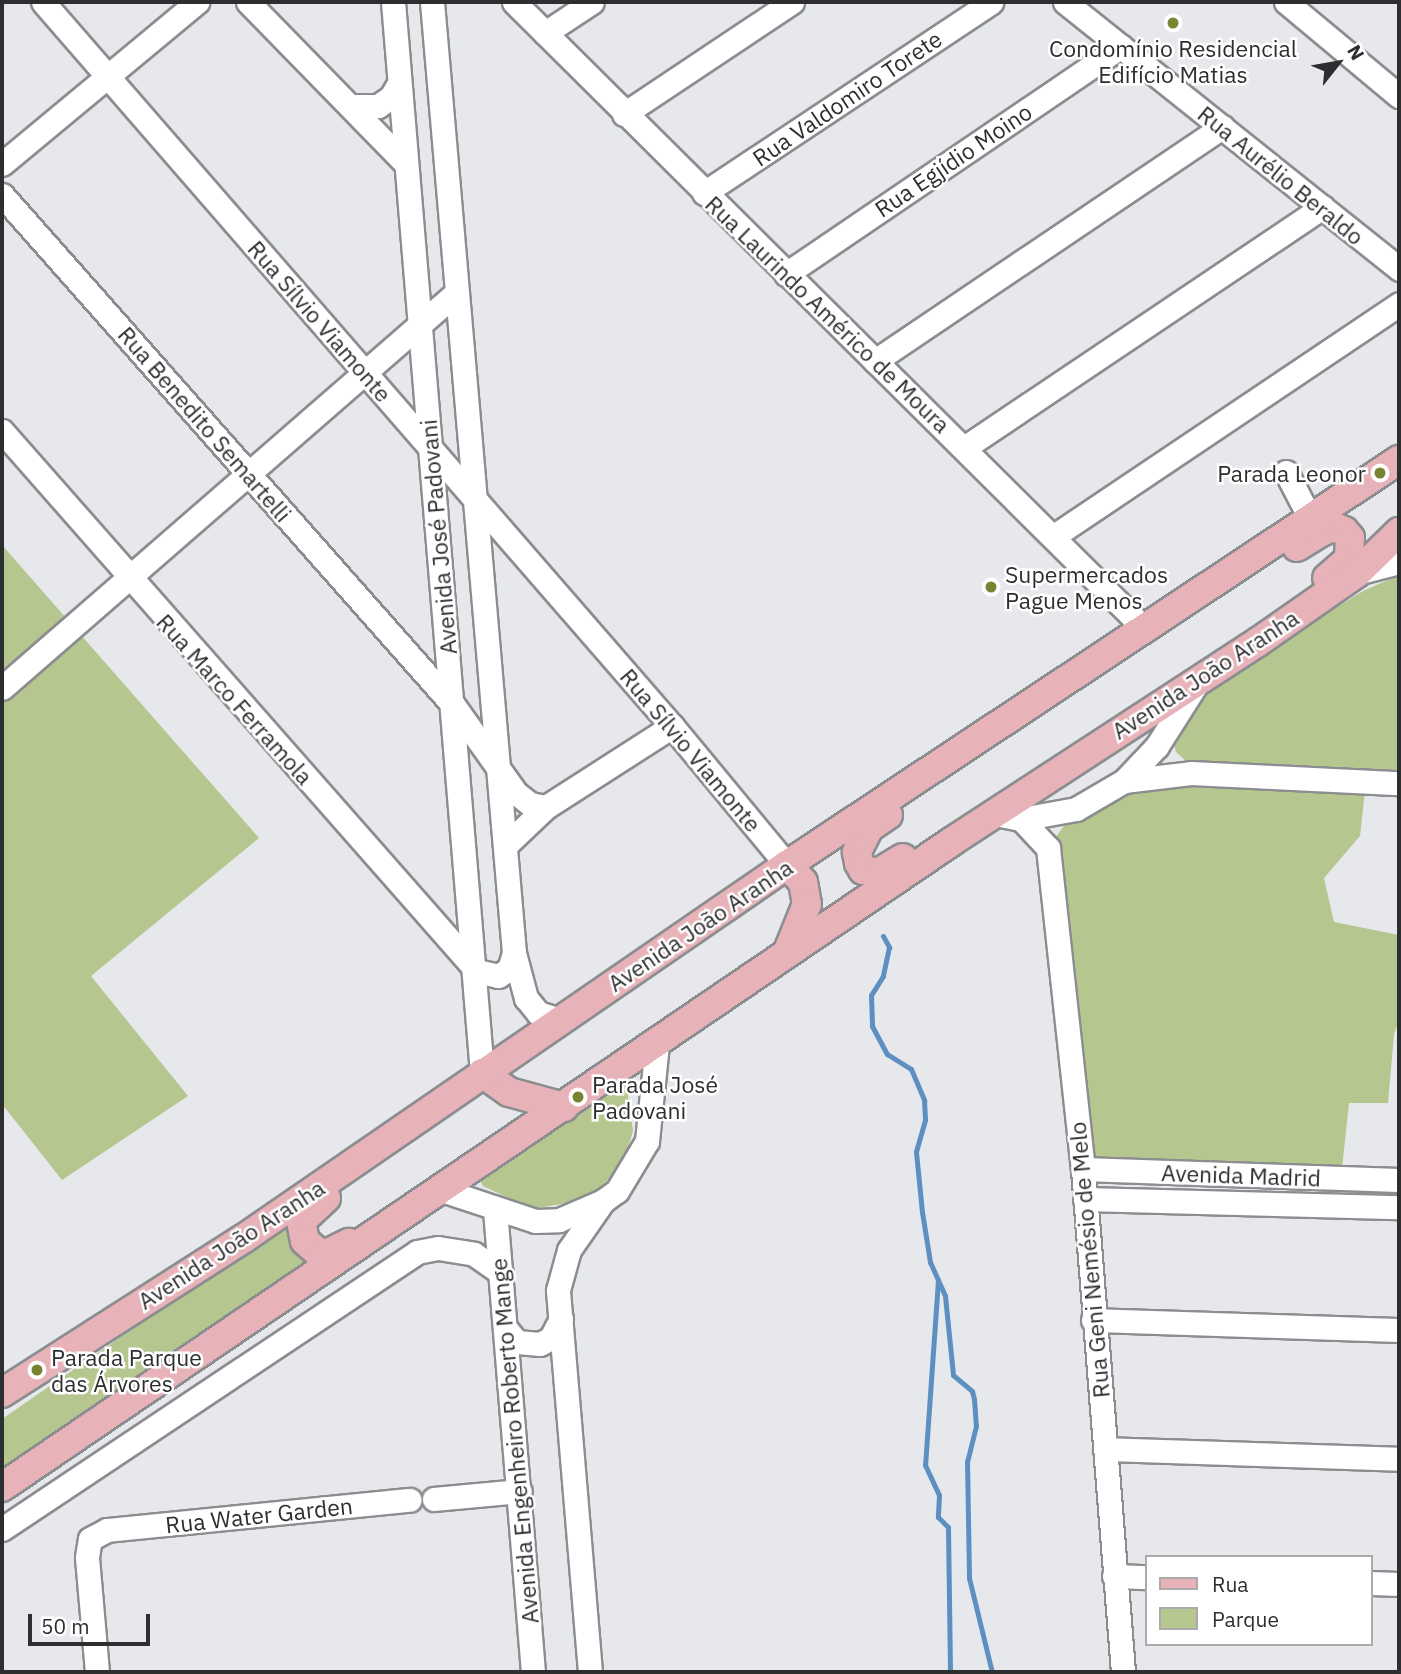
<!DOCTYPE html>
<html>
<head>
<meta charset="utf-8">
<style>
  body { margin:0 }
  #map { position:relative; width:1401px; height:1674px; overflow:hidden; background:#e6e8ec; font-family:"IBM Plex Sans",sans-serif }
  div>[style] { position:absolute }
  .green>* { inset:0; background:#b5c68e }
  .stream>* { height:5px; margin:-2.5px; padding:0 2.5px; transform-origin:2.5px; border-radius:2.5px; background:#5d90c1 }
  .roads { filter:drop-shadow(2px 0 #8b8d90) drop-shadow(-2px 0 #8b8d90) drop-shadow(0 2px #8b8d90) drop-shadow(0 -2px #8b8d90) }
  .minor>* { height:23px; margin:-11.5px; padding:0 11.5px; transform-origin:11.5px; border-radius:11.5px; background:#fff }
  .major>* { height:28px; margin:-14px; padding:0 14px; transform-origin:14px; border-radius:14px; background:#e8b2b9 }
  .dots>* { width:19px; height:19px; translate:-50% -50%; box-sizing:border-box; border:4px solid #fff; border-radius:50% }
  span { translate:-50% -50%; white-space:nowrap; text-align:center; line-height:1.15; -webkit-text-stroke:5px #fff; paint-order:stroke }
  .poi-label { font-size:23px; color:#2d2e2f }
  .right { translate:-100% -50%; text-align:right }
  .left { translate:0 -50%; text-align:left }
  .street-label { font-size:23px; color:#2d2e2f }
  .frame { position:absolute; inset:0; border:4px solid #2d2e2f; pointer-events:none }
  .legend { position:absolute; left:1145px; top:1555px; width:228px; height:91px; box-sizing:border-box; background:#fff; border:2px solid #ababac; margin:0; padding:9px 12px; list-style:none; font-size:21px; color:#2d2e2f }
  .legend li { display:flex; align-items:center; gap:14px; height:35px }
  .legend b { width:35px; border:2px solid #ababac }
  .north { position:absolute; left:1303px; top:28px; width:70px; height:70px; -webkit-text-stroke:5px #fff; paint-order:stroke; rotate:59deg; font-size:19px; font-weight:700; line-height:28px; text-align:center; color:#2d2e2f }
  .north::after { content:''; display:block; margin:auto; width:24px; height:32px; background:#2d2e2f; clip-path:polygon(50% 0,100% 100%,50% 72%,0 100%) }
  .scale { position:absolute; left:28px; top:1614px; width:122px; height:32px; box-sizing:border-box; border:4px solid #2d2e2f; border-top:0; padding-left:9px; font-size:21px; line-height:24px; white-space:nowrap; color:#2d2e2f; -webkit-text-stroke:5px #fff; paint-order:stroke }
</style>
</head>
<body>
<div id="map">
  <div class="green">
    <i style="clip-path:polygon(2px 545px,259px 838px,91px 976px,188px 1096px,62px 1180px,2px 1104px)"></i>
    <i style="clip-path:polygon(1399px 575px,1399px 772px,1197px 762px,1186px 761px,1176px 752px,1173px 741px,1201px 692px,1363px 591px)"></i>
    <i style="clip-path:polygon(1124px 781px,1366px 782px,1360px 836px,1324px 878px,1334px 922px,1399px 935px,1399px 1021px,1394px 1034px,1388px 1103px,1349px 1103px,1341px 1178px,1083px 1169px,1048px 848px,1076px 809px)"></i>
    <i style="clip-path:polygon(626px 1080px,633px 1131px,623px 1163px,596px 1192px,579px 1201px,532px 1209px,483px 1186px,479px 1178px)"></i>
    <i style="clip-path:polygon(293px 1218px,316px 1260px,2px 1476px,2px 1419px)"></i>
  </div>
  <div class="stream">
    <i style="left:883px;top:936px;width:13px;rotate:61deg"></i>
    <i style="left:889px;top:947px;width:30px;rotate:102deg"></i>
    <i style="left:883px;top:976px;width:22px;rotate:122deg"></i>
    <i style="left:871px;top:995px;width:31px;rotate:88deg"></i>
    <i style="left:872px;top:1026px;width:32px;rotate:62deg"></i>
    <i style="left:887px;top:1054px;width:28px;rotate:32deg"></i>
    <i style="left:911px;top:1069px;width:34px;rotate:67deg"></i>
    <i style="left:924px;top:1100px;width:20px;rotate:87deg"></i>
    <i style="left:925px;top:1120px;width:33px;rotate:106deg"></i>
    <i style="left:916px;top:1152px;width:60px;rotate:84.3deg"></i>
    <i style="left:922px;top:1212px;width:51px;rotate:80.9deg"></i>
    <i style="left:930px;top:1262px;width:37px;rotate:66deg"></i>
    <i style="left:945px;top:1296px;width:79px;rotate:84.2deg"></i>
    <i style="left:953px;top:1375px;width:25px;rotate:40deg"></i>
    <i style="left:972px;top:1391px;width:8px;rotate:76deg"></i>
    <i style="left:974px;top:1399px;width:27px;rotate:86deg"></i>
    <i style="left:976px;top:1426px;width:36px;rotate:104deg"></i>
    <i style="left:967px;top:1461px;width:117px;rotate:89deg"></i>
    <i style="left:969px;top:1578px;width:97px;rotate:76.3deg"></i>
    <i style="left:938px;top:1280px;width:185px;rotate:94deg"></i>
    <i style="left:925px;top:1465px;width:33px;rotate:65deg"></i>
    <i style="left:939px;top:1495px;width:22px;rotate:93deg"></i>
    <i style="left:938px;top:1517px;width:14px;rotate:45deg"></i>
    <i style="left:948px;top:1527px;width:145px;rotate:89.2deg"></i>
  </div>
  <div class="roads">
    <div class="minor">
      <i style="left:43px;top:2px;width:959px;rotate:49.02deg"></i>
      <i style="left:672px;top:726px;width:180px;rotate:50.4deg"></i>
      <i style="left:248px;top:2px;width:225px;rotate:45.7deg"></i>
      <i style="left:393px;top:2px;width:1075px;rotate:85.25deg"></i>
      <i style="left:432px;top:2px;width:955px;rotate:85.07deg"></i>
      <i style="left:514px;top:953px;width:47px;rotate:75.1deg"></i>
      <i style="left:526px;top:998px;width:19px;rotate:51deg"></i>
      <i style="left:538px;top:1013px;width:22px;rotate:18deg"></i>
      <i style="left:514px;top:2px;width:885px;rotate:44.82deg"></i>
      <i style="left:1065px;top:2px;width:428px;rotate:38.6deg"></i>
      <i style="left:1286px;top:2px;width:147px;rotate:39.8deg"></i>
      <i style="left:545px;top:33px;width:56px;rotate:-33.4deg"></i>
      <i style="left:351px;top:106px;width:27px"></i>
      <i style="left:378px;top:106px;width:16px;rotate:-35deg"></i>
      <i style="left:391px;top:97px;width:16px;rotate:-60deg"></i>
      <i style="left:624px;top:114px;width:202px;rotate:-33.7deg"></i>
      <i style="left:2px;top:164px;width:254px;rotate:-39.7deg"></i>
      <i style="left:704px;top:193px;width:345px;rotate:-33.6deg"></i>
      <i style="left:2px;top:195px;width:682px;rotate:48.51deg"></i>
      <i style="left:454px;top:706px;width:107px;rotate:54.5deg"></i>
      <i style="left:516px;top:793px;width:18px;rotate:38deg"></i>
      <i style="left:530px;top:804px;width:16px;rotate:11deg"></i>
      <i style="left:786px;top:274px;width:405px;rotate:-34.2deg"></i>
      <i style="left:875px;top:361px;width:419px;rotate:-34deg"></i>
      <i style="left:2px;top:431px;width:719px;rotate:48.66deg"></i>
      <i style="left:477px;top:971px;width:22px;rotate:13deg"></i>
      <i style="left:498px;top:976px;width:13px;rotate:-32deg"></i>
      <i style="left:509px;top:969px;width:17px;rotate:-73deg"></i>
      <i style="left:964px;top:448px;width:432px;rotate:-33.9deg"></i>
      <i style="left:1286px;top:472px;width:52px;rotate:62.4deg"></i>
      <i style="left:1054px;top:536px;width:416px;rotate:-33.9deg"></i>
      <i style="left:1357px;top:573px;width:43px;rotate:-14.7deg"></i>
      <i style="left:2px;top:688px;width:602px;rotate:-41.02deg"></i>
      <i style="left:1124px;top:781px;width:67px;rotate:-6.8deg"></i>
      <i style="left:1191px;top:773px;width:208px;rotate:2.8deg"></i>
      <i style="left:995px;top:814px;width:26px;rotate:11deg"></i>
      <i style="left:1021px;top:819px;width:40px;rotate:47deg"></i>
      <i style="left:1048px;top:848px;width:323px;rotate:83.8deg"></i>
      <i style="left:1083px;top:1169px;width:505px;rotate:85.45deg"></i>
      <i style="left:1021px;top:819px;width:56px;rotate:-10.3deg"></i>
      <i style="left:1076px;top:809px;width:56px;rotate:-30.3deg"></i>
      <i style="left:1124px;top:781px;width:48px;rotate:-46.7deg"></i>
      <i style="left:1157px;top:746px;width:75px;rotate:-57.6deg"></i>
      <i style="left:505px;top:846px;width:57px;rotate:-43.6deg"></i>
      <i style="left:546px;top:807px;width:150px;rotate:-32.7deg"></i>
      <i style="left:1083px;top:1169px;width:316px;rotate:2deg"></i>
      <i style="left:442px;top:1190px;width:98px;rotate:18.4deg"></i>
      <i style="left:535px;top:1221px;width:24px;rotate:-2deg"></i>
      <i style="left:559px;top:1220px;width:48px;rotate:-23.4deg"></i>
      <i style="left:603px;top:1201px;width:17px;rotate:-36deg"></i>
      <i style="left:617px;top:1191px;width:58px;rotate:-59deg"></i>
      <i style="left:647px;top:1141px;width:98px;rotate:-84.1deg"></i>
      <i style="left:1085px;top:1199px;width:314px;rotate:1.5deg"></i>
      <i style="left:495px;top:1210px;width:464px;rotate:85.3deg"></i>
      <i style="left:1093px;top:1320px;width:306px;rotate:1.9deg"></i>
      <i style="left:506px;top:1329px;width:17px;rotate:50deg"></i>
      <i style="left:517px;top:1342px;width:23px;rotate:5deg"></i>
      <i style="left:540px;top:1344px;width:13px;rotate:-29deg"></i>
      <i style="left:551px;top:1338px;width:22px;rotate:-63deg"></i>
      <i style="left:1105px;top:1449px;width:294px;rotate:1.9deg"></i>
      <i style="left:434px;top:1499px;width:86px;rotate:-5.3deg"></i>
      <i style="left:2px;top:1529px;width:499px;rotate:-33.7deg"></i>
      <i style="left:417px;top:1252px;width:21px;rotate:-11deg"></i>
      <i style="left:438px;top:1248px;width:36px;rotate:9deg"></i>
      <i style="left:474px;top:1254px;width:33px;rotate:35deg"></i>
      <i style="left:1114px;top:1576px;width:33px;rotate:2deg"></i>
      <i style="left:1371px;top:1583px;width:28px;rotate:2deg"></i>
      <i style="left:97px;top:1672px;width:115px;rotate:-95deg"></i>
      <i style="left:87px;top:1557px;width:18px;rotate:-81deg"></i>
      <i style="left:90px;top:1539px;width:19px;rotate:-28deg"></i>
      <i style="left:107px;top:1530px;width:304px;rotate:-5.7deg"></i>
      <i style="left:590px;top:1672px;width:383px;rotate:-94.8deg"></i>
      <i style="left:558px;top:1290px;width:41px;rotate:-74.6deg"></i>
      <i style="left:569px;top:1250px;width:60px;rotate:-55.2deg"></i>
    </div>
    <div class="major">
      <i style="left:1297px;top:547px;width:31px;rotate:-32deg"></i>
      <i style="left:1323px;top:531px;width:13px;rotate:-18deg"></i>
      <i style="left:1335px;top:527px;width:10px;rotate:24deg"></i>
      <i style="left:1344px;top:531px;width:9px;rotate:49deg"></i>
      <i style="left:1350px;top:538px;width:21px;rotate:93deg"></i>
      <i style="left:1349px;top:559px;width:29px;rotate:139deg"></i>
      <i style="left:888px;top:815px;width:23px;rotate:146deg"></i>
      <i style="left:869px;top:828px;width:27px;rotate:117deg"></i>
      <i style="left:857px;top:852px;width:11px;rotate:80deg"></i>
      <i style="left:859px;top:863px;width:8px;rotate:60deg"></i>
      <i style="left:863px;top:870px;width:15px;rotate:11deg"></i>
      <i style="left:878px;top:873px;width:29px;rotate:-31deg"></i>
      <i style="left:787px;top:865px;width:23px;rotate:47deg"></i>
      <i style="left:803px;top:882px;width:22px;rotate:80deg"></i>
      <i style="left:807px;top:904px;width:51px;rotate:112deg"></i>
      <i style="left:482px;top:1073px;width:33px;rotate:35deg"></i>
      <i style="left:509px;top:1092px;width:57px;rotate:15.3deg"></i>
      <i style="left:326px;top:1198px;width:34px;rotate:137deg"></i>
      <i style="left:301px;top:1221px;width:20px;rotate:79deg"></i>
      <i style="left:305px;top:1241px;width:23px;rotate:41deg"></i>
      <i style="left:322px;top:1256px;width:30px;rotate:-26deg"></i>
      <i style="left:2px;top:1393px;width:286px;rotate:-32.6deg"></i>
      <i style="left:243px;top:1239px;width:660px;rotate:-34.51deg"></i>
      <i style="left:787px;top:865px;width:734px;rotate:-33.5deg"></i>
      <i style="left:2px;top:1487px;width:1147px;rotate:-34.2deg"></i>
      <i style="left:951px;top:842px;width:366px;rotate:-33.1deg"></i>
      <i style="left:1258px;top:642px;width:121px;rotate:-34.9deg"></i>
      <i style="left:1357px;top:573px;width:59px;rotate:-44.3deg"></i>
    </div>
  </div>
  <div class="dots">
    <i style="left:1173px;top:23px;background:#778432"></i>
    <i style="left:1380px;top:473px;background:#778432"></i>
    <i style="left:991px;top:587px;background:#778432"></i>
    <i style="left:578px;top:1097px;background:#778432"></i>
    <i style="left:37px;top:1370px;background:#778432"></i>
  </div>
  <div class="poi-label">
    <span style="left:1173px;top:61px">Condomínio Residencial<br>Edifício Matias</span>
    <span class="right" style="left:1366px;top:473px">Parada Leonor</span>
    <span class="left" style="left:1005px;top:587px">Supermercados<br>Pague Menos</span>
    <span class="left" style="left:592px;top:1097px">Parada José<br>Padovani</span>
    <span class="left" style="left:51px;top:1370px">Parada Parque<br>das Árvores</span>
  </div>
  <div class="street-label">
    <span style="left:847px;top:98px;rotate:-34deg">Rua Valdomiro Torete</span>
    <span style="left:953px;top:160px;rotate:-34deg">Rua Egjídio Moino</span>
    <span style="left:1281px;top:175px;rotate:39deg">Rua Aurélio Beraldo</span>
    <span style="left:828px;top:314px;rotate:44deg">Rua Laurindo Américo de Moura</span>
    <span style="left:320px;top:321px;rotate:49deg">Rua Sílvio Viamonte</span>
    <span style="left:205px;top:424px;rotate:49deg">Rua Benedito Semartelli</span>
    <span style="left:438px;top:537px;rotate:-95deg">Avenida José Padovani</span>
    <span style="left:1205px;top:674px;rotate:-33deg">Avenida João Aranha</span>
    <span style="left:235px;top:699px;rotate:48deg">Rua Marco Ferramola</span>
    <span style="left:691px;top:750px;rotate:50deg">Rua Sílvio Viamonte</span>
    <span style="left:700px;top:925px;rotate:-34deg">Avenida João Aranha</span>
    <span style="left:1241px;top:1175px;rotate:2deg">Avenida Madrid</span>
    <span style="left:231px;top:1244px;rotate:-33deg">Avenida João Aranha</span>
    <span style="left:1089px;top:1260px;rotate:-95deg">Rua Geni Nemésio de Melo</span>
    <span style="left:514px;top:1441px;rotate:-95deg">Avenida Engenheiro Roberto Mange</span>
    <span style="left:259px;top:1515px;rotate:-6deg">Rua Water Garden</span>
  </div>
  <div class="frame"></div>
  <ul class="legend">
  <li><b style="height:9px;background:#e8b2b9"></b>Rua</li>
  <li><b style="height:19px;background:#b5c68e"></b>Parque</li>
  </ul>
  <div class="north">N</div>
  <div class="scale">50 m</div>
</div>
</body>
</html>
